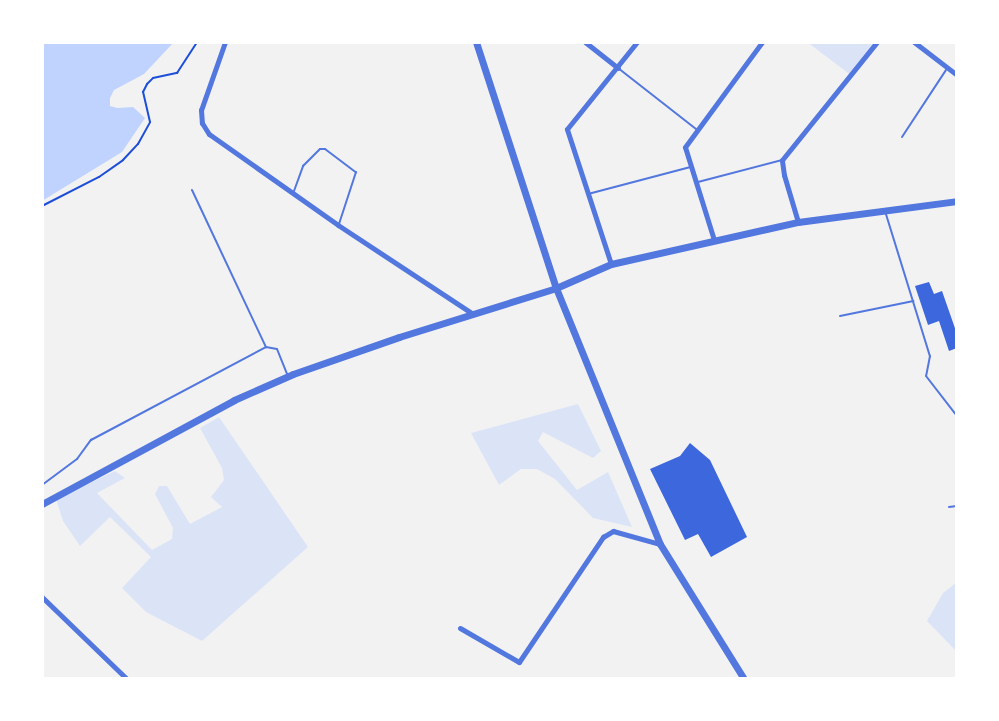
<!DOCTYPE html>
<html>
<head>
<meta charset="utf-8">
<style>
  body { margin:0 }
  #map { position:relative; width:999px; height:721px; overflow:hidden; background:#f2f2f2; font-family:Merriweather,serif }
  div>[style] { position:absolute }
  .green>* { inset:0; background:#dbe4f7 }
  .water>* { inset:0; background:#bfd3fe }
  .building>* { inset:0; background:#3d67dc }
  .path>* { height:2px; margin:-1px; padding:0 1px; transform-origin:1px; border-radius:1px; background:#1d4ed8 }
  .service>* { height:2px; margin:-1px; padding:0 1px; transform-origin:1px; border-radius:1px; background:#5277de }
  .minor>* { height:5px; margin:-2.5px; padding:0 2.5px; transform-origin:2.5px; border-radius:2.5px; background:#5277de }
  .tertiary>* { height:7px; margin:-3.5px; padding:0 3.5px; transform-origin:3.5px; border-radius:3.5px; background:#5277de }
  span { translate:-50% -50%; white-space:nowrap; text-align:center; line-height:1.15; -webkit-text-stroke:4.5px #fff; paint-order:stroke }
  .frame { position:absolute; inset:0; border:44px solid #fff; pointer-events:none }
</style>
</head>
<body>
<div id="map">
  <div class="green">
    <i style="clip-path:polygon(807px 42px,877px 42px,852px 76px)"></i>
    <i style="clip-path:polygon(578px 404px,601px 451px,593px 458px,543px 432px,538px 441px,577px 490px,608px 472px,632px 527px,593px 518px,555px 479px,537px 469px,521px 469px,499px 485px,471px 433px)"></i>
    <i style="clip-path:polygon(219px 417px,308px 547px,202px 641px,146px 612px,122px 588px,151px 557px,110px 517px,80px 546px,63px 521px,56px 499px,115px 471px,125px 478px,97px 493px,152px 550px,172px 539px,173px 528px,155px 494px,159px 486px,167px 486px,190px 524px,222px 507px,211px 497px,224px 480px,222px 468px,200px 428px)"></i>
    <i style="clip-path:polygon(957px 582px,957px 652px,927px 621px,943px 593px)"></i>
  </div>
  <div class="water">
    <i style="clip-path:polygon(42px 42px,174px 42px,144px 74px,114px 90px,110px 98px,110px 106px,117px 108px,133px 107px,145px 118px,122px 152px,42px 201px)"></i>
  </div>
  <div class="building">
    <i style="clip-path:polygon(929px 282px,934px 294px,942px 291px,957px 334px,957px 348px,949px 351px,939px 321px,928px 325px,915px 286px)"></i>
    <i style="clip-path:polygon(690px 443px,710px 460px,747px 537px,711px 557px,698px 534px,685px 540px,650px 469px,680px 456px)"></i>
  </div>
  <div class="path">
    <i style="left:42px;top:206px;width:64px;rotate:-27deg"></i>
    <i style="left:99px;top:177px;width:29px;rotate:-35deg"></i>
    <i style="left:123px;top:160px;width:22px;rotate:-47deg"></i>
    <i style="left:138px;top:144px;width:25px;rotate:-61deg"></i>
    <i style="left:150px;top:122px;width:31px;rotate:-103deg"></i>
    <i style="left:143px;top:92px;width:9px;rotate:-63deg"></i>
    <i style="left:147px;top:84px;width:8px;rotate:-45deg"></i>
    <i style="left:153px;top:78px;width:25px;rotate:-12deg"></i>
    <i style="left:177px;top:73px;width:37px;rotate:-57deg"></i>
  </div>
  <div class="service">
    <i style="left:618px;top:68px;width:99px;rotate:38deg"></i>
    <i style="left:902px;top:137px;width:80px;rotate:-56.7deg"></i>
    <i style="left:698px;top:182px;width:87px;rotate:-14.7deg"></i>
    <i style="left:192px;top:190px;width:174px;rotate:64.8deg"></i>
    <i style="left:294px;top:191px;width:27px;rotate:-70deg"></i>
    <i style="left:303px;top:166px;width:24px;rotate:-45deg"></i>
    <i style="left:320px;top:149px;width:5px"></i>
    <i style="left:325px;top:149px;width:39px;rotate:37deg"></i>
    <i style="left:356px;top:172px;width:55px;rotate:108.1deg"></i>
    <i style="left:588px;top:194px;width:106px;rotate:-14.8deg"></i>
    <i style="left:885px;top:211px;width:152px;rotate:72.8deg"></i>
    <i style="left:930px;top:356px;width:20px;rotate:101deg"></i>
    <i style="left:926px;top:376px;width:51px;rotate:52.2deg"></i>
    <i style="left:840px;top:316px;width:75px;rotate:-11.6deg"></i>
    <i style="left:42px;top:485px;width:44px;rotate:-36.6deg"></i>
    <i style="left:77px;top:459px;width:24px;rotate:-54deg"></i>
    <i style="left:91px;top:440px;width:198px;rotate:-28deg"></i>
    <i style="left:266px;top:347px;width:11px;rotate:10deg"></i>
    <i style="left:277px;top:349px;width:27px;rotate:68deg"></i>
    <i style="left:949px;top:507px;width:8px;rotate:-7deg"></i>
  </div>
  <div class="minor">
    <i style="left:225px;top:42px;width:72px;rotate:109.4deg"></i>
    <i style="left:201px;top:110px;width:13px;rotate:86deg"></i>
    <i style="left:202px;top:123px;width:13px;rotate:58deg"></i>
    <i style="left:209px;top:134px;width:158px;rotate:35.2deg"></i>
    <i style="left:338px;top:225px;width:162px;rotate:33.4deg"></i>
    <i style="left:585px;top:42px;width:42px;rotate:38.2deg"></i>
    <i style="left:914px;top:42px;width:54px;rotate:37.5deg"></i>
    <i style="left:798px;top:222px;width:49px;rotate:-106.6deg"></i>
    <i style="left:784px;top:175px;width:15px;rotate:-98deg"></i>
    <i style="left:782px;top:160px;width:151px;rotate:-51.2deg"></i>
    <i style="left:714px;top:240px;width:97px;rotate:-107.3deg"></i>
    <i style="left:685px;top:147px;width:130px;rotate:-53.7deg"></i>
    <i style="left:611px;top:264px;width:142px;rotate:-108.1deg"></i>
    <i style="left:567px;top:129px;width:112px;rotate:-51.2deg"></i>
    <i style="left:42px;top:597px;width:118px;rotate:44deg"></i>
    <i style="left:460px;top:628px;width:68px;rotate:30deg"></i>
    <i style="left:519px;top:662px;width:151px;rotate:-56.1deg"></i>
    <i style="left:603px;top:537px;width:12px;rotate:-31deg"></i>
    <i style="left:613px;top:531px;width:49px;rotate:15.5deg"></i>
  </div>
  <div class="tertiary">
    <i style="left:476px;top:42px;width:259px;rotate:72deg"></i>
    <i style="left:556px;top:288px;width:276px;rotate:67.9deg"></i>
    <i style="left:660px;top:544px;width:159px;rotate:58.1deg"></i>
    <i style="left:42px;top:504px;width:218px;rotate:-28.4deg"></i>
    <i style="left:234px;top:400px;width:64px;rotate:-23.8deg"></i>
    <i style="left:293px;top:374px;width:112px;rotate:-19.2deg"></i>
    <i style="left:399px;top:337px;width:164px;rotate:-17.3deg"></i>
    <i style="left:556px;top:288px;width:60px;rotate:-23.6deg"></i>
    <i style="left:611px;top:264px;width:192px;rotate:-12.7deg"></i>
    <i style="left:798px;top:222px;width:160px;rotate:-7.5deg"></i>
  </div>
  <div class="frame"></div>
</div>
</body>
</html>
